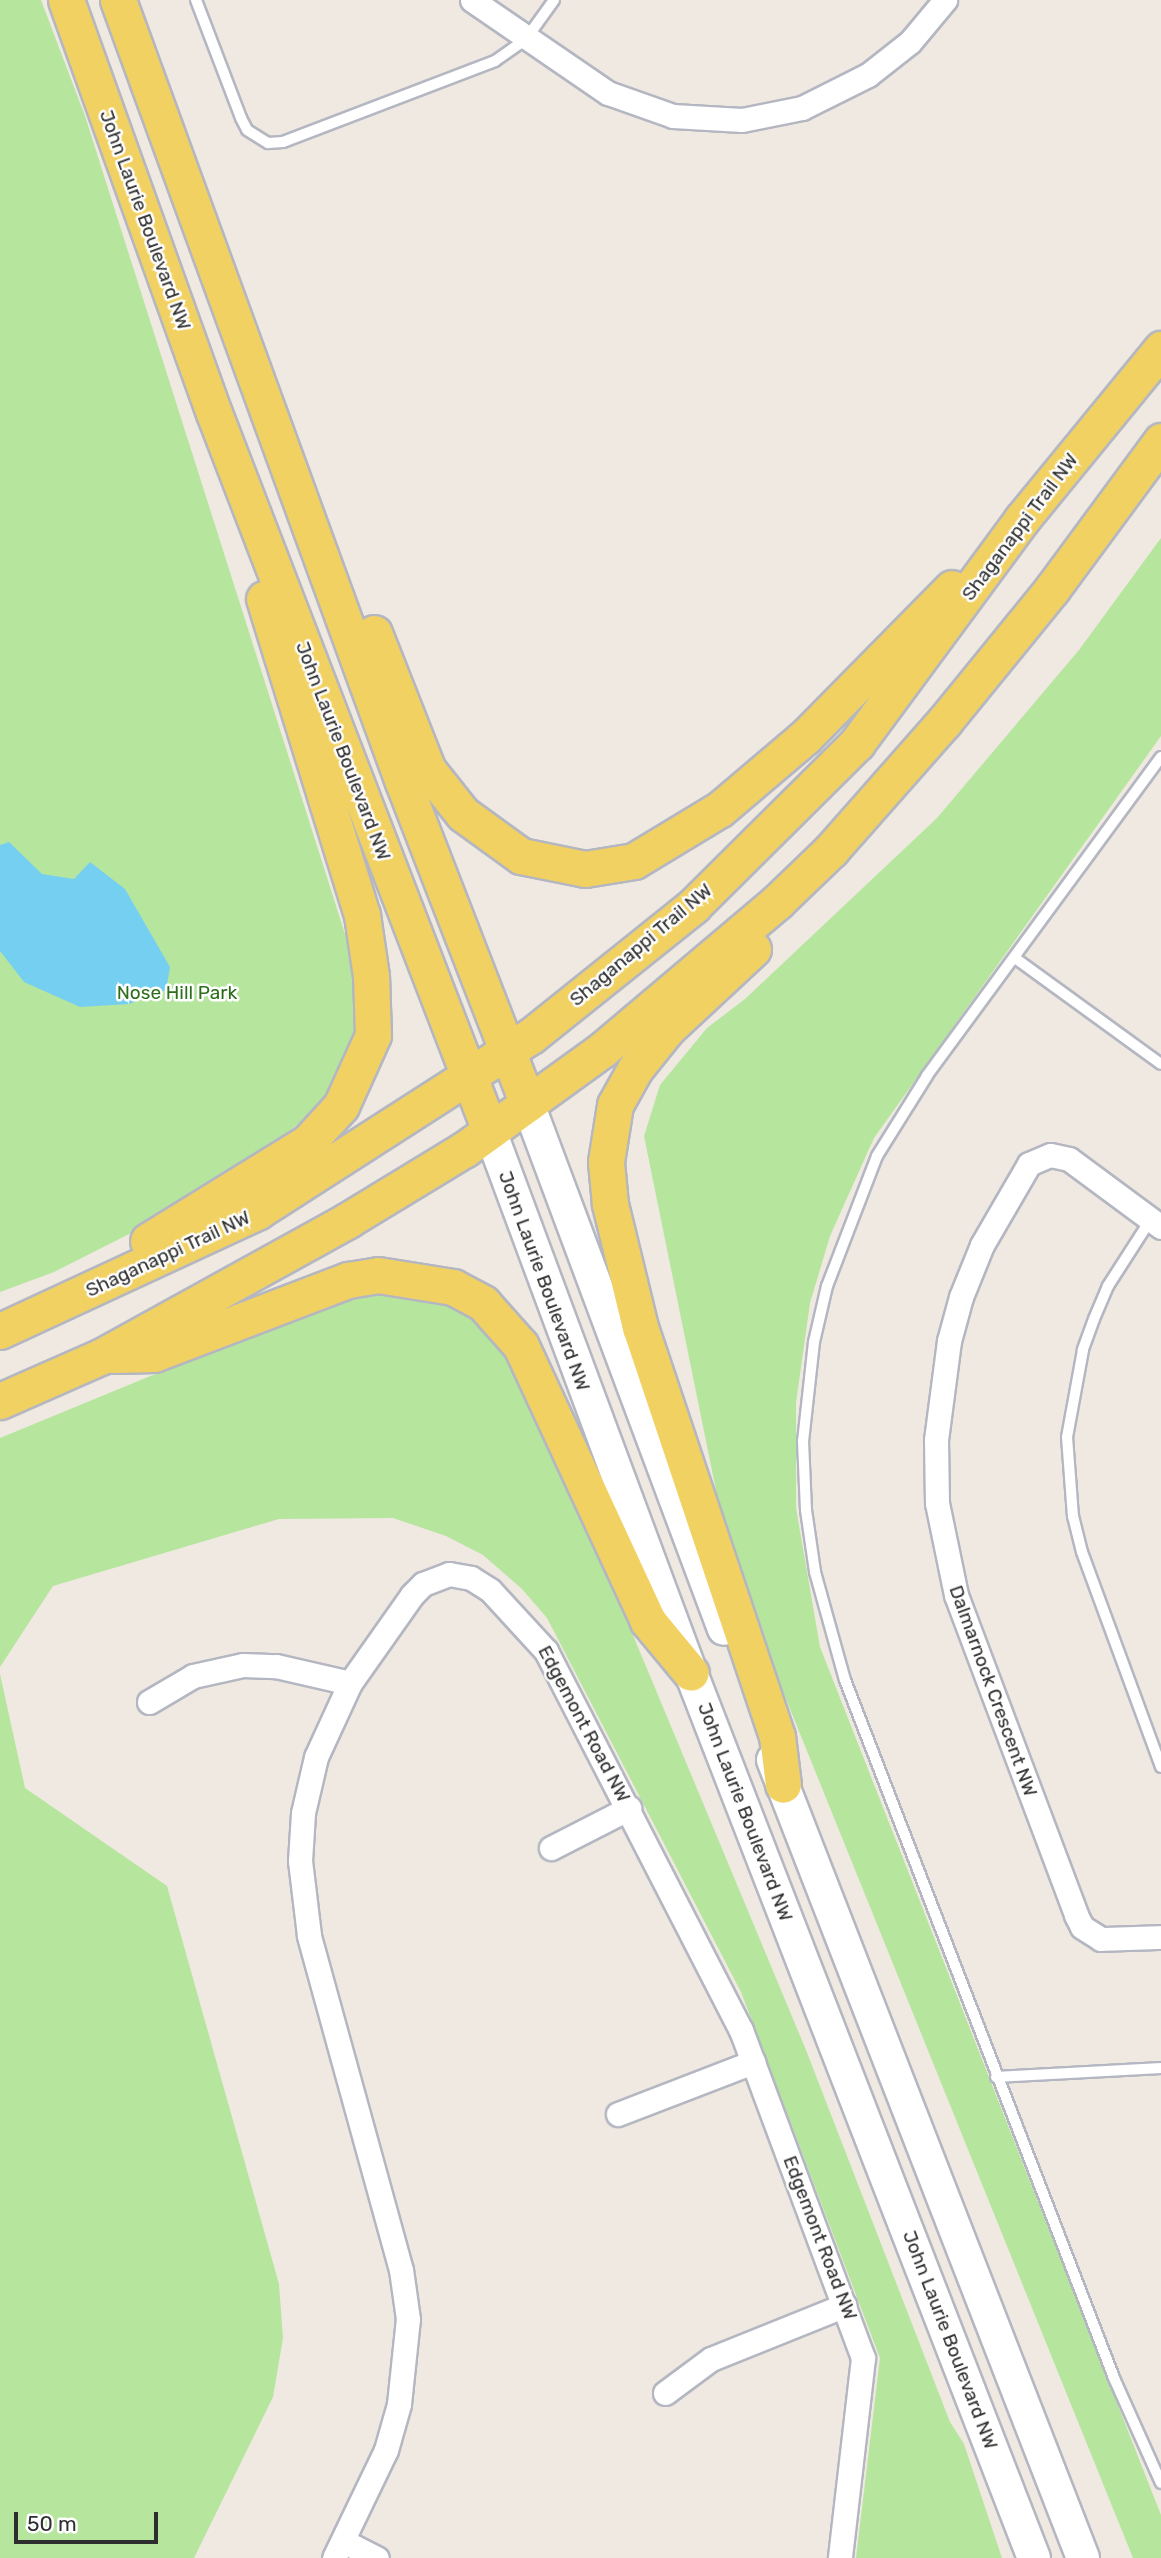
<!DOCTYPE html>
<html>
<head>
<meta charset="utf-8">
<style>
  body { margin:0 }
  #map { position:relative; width:1161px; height:2558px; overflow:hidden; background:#efe9e1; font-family:Rubik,sans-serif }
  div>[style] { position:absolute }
  .green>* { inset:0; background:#b6e59e }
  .water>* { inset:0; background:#75cff0 }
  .roads { filter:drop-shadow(2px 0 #b4b7c1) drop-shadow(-2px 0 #b4b7c1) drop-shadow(0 2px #b4b7c1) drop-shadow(0 -2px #b4b7c1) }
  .service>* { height:10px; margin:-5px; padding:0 5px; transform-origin:5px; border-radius:5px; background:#fff }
  .minor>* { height:23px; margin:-11.5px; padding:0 11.5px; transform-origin:11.5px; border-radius:11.5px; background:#fff }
  .secondary>* { height:32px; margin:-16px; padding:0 16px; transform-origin:16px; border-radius:16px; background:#fff }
  .primary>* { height:35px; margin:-17.5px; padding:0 17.5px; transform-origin:17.5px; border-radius:17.5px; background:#f2d163 }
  span { translate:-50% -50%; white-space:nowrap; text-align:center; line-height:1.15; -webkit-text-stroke:5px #fff; paint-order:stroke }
  .street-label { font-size:19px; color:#2e2e2e }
  .park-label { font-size:19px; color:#2c6e1b }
  .scale { position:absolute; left:14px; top:2512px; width:144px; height:32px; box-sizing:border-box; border:4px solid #2e2e2e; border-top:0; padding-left:9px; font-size:21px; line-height:24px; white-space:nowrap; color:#2e2e2e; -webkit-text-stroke:5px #fff; paint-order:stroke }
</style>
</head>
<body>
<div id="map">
  <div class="green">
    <i style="clip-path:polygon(0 0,41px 0,85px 116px,358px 975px,354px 1038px,334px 1089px,316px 1110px,212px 1192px,54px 1272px,0 1292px)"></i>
    <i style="clip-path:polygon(1161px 538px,1161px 736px,874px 1138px,830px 1236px,810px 1303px,796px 1403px,796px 1508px,820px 1647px,1161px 2515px,1161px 2558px,1133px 2558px,763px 1642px,719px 1505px,644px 1136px,660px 1085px,707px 1028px,745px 999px,937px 818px,1079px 650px)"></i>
    <i style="clip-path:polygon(403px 1290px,457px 1306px,483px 1325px,522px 1369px,806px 2050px,950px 2422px,964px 2444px,1002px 2558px,856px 2558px,880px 2358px,741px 1992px,547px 1618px,522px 1589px,483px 1555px,446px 1536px,393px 1518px,279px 1519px,53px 1586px,0 1667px,0 1438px,347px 1295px)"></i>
    <i style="clip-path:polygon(0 1674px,25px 1788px,167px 1886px,279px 2284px,283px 2338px,273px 2397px,194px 2558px,0 2558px)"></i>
  </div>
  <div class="water">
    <i style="clip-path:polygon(9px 842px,42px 874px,74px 879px,90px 862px,125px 889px,170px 967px,166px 990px,129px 1004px,80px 1007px,24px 982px,0 951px,0 845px)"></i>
  </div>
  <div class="roads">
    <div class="service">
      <i style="left:196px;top:0;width:126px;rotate:69.1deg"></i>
      <i style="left:241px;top:118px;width:13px;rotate:63deg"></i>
      <i style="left:247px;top:130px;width:25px;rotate:32deg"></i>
      <i style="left:268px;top:143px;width:15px;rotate:-4deg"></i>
      <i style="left:283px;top:142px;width:227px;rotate:-20.9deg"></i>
      <i style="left:495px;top:61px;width:38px;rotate:-35deg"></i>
      <i style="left:526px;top:39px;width:48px;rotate:-54.3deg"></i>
      <i style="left:1161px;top:757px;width:396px;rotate:126.3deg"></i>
      <i style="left:927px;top:1076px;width:94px;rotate:122deg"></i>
      <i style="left:877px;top:1156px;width:139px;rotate:111deg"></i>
      <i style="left:827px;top:1286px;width:57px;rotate:103.1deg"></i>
      <i style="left:814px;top:1342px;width:100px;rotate:96.3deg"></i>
      <i style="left:803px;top:1441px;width:69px;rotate:87.5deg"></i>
      <i style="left:806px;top:1510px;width:63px;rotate:81.7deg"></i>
      <i style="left:815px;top:1572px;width:112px;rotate:74.5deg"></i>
      <i style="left:845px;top:1680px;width:748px;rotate:68.92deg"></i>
      <i style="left:1114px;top:2378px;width:115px;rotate:65.9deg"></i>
      <i style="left:1015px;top:958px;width:180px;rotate:36deg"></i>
      <i style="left:1151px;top:1219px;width:80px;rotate:122.7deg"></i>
      <i style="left:1108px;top:1286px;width:36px;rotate:113deg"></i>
      <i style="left:1094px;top:1319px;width:33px;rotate:110deg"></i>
      <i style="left:1083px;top:1350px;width:88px;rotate:100.4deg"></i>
      <i style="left:1067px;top:1437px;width:79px;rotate:85.7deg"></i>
      <i style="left:1073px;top:1516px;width:37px;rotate:76deg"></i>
      <i style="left:1082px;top:1552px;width:229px;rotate:69.8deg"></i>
      <i style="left:996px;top:2077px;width:165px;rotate:-3.1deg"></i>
    </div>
    <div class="minor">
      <i style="left:472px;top:0;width:165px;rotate:34.4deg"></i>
      <i style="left:608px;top:93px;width:69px;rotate:19.5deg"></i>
      <i style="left:673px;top:116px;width:69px;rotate:3.3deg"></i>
      <i style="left:742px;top:120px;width:61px;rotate:-11.3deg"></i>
      <i style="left:802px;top:108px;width:74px;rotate:-26.6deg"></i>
      <i style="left:868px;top:75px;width:53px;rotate:-38.2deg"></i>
      <i style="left:910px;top:42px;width:55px;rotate:-50.2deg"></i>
      <i style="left:1161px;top:1227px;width:114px;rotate:-143.5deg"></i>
      <i style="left:1069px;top:1159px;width:19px;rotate:-168deg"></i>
      <i style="left:1050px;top:1155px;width:23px;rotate:157deg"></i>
      <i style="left:1029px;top:1164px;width:94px;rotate:120.1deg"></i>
      <i style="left:982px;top:1245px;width:56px;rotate:112deg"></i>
      <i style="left:961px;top:1297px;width:46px;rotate:105.3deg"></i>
      <i style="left:949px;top:1341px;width:100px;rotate:97.5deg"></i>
      <i style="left:936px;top:1440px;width:63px;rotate:89.1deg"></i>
      <i style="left:937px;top:1503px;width:94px;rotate:78.3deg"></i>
      <i style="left:956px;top:1595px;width:342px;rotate:69.4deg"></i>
      <i style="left:1076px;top:1915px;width:13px;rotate:63deg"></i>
      <i style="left:1082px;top:1927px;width:22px;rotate:32deg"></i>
      <i style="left:1101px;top:1939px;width:60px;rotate:-1.9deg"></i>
      <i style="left:149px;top:1702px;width:51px;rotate:-30.6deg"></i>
      <i style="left:193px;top:1676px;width:51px;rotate:-12.4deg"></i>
      <i style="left:243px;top:1665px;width:33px;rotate:2deg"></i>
      <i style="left:276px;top:1666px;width:76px;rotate:12.9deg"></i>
      <i style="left:551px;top:1848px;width:88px;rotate:-27.1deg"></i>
      <i style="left:618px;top:2114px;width:145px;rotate:-21.1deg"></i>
      <i style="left:665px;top:2393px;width:57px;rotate:-36.5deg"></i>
      <i style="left:711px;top:2359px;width:144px;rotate:-21.9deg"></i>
      <i style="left:343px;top:2541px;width:38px;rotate:27deg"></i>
      <i style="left:334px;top:2558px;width:120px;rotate:-64.3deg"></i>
      <i style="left:386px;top:2450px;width:48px;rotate:-74.2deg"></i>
      <i style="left:399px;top:2404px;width:85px;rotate:-84deg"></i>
      <i style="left:408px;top:2319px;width:49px;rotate:-98.1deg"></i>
      <i style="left:401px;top:2270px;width:347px;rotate:-105.4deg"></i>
      <i style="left:309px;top:1935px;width:75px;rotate:-96.9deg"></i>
      <i style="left:300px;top:1861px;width:48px;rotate:-86.4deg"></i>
      <i style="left:303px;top:1813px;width:57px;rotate:-76.9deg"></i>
      <i style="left:316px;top:1757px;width:81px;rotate:-65.3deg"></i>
      <i style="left:350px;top:1683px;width:108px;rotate:-54.8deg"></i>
      <i style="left:412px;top:1595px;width:16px;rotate:-45deg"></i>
      <i style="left:423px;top:1584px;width:28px;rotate:-21deg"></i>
      <i style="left:449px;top:1574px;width:22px;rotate:10deg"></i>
      <i style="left:471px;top:1578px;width:22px;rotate:32deg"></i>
      <i style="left:490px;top:1590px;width:83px;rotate:47.4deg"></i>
      <i style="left:546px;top:1651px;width:426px;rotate:62.8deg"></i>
      <i style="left:741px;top:2030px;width:350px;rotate:69.6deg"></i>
      <i style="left:863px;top:2358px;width:201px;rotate:96.6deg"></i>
    </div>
    <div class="secondary">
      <i style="left:528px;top:1104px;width:560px;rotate:69.53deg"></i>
      <i style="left:490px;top:1131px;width:578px;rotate:69.65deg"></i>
      <i style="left:691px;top:1673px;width:949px;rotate:68.82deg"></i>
      <i style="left:773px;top:1760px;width:856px;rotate:68.77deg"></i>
    </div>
    <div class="primary">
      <i style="left:66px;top:0;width:439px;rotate:70.3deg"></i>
      <i style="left:214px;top:413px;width:769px;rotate:68.97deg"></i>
      <i style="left:118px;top:0;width:832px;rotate:69.98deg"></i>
      <i style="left:403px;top:782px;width:345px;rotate:68.8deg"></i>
      <i style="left:374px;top:633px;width:147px;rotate:68.5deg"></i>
      <i style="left:428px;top:770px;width:56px;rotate:51.5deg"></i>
      <i style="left:463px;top:814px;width:72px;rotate:35.9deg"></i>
      <i style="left:521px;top:856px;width:65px;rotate:11.5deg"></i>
      <i style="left:585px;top:869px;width:50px;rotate:-9.3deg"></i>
      <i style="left:634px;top:861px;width:100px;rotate:-31.2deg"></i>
      <i style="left:720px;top:809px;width:111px;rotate:-40.3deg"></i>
      <i style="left:805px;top:737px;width:209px;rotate:-45.4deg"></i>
      <i style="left:753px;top:949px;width:117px;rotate:137.1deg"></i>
      <i style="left:667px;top:1029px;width:51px;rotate:128.7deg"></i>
      <i style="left:635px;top:1069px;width:41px;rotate:119.1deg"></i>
      <i style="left:615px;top:1105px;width:58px;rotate:99deg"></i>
      <i style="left:606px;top:1162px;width:42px;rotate:84.6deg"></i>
      <i style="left:610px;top:1204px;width:127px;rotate:76.3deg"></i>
      <i style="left:640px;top:1327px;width:431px;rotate:71.5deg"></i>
      <i style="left:777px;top:1736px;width:49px;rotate:83deg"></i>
      <i style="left:148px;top:1241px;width:188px;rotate:-31.7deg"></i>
      <i style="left:308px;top:1142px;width:49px;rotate:-47.5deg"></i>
      <i style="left:341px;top:1106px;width:78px;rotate:-65.7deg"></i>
      <i style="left:373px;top:1035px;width:59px;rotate:-91.9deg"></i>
      <i style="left:371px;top:976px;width:62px;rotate:-98.4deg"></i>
      <i style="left:362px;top:915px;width:331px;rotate:-107.2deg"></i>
      <i style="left:0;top:1331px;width:285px;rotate:-24.9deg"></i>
      <i style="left:258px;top:1211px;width:324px;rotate:-32.7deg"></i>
      <i style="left:531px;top:1036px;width:208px;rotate:-38.7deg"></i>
      <i style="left:693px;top:906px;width:231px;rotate:-44.8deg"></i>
      <i style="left:857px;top:743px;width:278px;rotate:-53.6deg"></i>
      <i style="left:1022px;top:519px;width:220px;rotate:-50.7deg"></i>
      <i style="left:113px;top:1355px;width:41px;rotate:-1.4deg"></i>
      <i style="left:154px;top:1354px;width:208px;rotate:-20.9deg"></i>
      <i style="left:348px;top:1280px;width:30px;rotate:-9deg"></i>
      <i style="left:378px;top:1275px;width:76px;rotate:9.1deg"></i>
      <i style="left:453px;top:1287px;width:34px;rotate:28deg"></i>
      <i style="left:483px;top:1303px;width:57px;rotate:48.5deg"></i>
      <i style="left:521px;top:1346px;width:303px;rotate:65.2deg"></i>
      <i style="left:648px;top:1621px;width:67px;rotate:50.4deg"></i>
      <i style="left:0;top:1401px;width:111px;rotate:-23.8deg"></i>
      <i style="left:102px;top:1356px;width:281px;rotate:-28.9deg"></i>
      <i style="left:348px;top:1220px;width:137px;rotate:-31.3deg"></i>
      <i style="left:465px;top:1149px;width:170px;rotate:-35.9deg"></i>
      <i style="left:603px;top:1049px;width:228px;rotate:-40.2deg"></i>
      <i style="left:777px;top:902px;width:75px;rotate:-43.9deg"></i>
      <i style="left:831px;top:850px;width:171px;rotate:-48.6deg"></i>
      <i style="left:944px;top:722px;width:171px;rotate:-50.9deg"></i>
      <i style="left:1052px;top:589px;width:184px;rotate:-53.6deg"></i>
    </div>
  </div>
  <div class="street-label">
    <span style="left:145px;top:220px;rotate:70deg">John Laurie Boulevard NW</span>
    <span style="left:1020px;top:527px;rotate:-53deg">Shaganappi Trail NW</span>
    <span style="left:343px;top:751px;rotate:69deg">John Laurie Boulevard NW</span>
    <span style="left:641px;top:945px;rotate:-40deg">Shaganappi Trail NW</span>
    <span style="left:168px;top:1254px;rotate:-25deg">Shaganappi Trail NW</span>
    <span style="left:544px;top:1281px;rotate:70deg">John Laurie Boulevard NW</span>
    <span style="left:993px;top:1691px;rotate:70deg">Dalmarnock Crescent NW</span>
    <span style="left:584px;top:1724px;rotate:62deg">Edgemont Road NW</span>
    <span style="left:745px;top:1812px;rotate:69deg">John Laurie Boulevard NW</span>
    <span style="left:820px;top:2238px;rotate:69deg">Edgemont Road NW</span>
    <span style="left:950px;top:2340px;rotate:69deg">John Laurie Boulevard NW</span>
  </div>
  <div class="park-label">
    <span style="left:177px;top:993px">Nose Hill Park</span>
  </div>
  <div class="scale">50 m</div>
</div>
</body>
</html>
